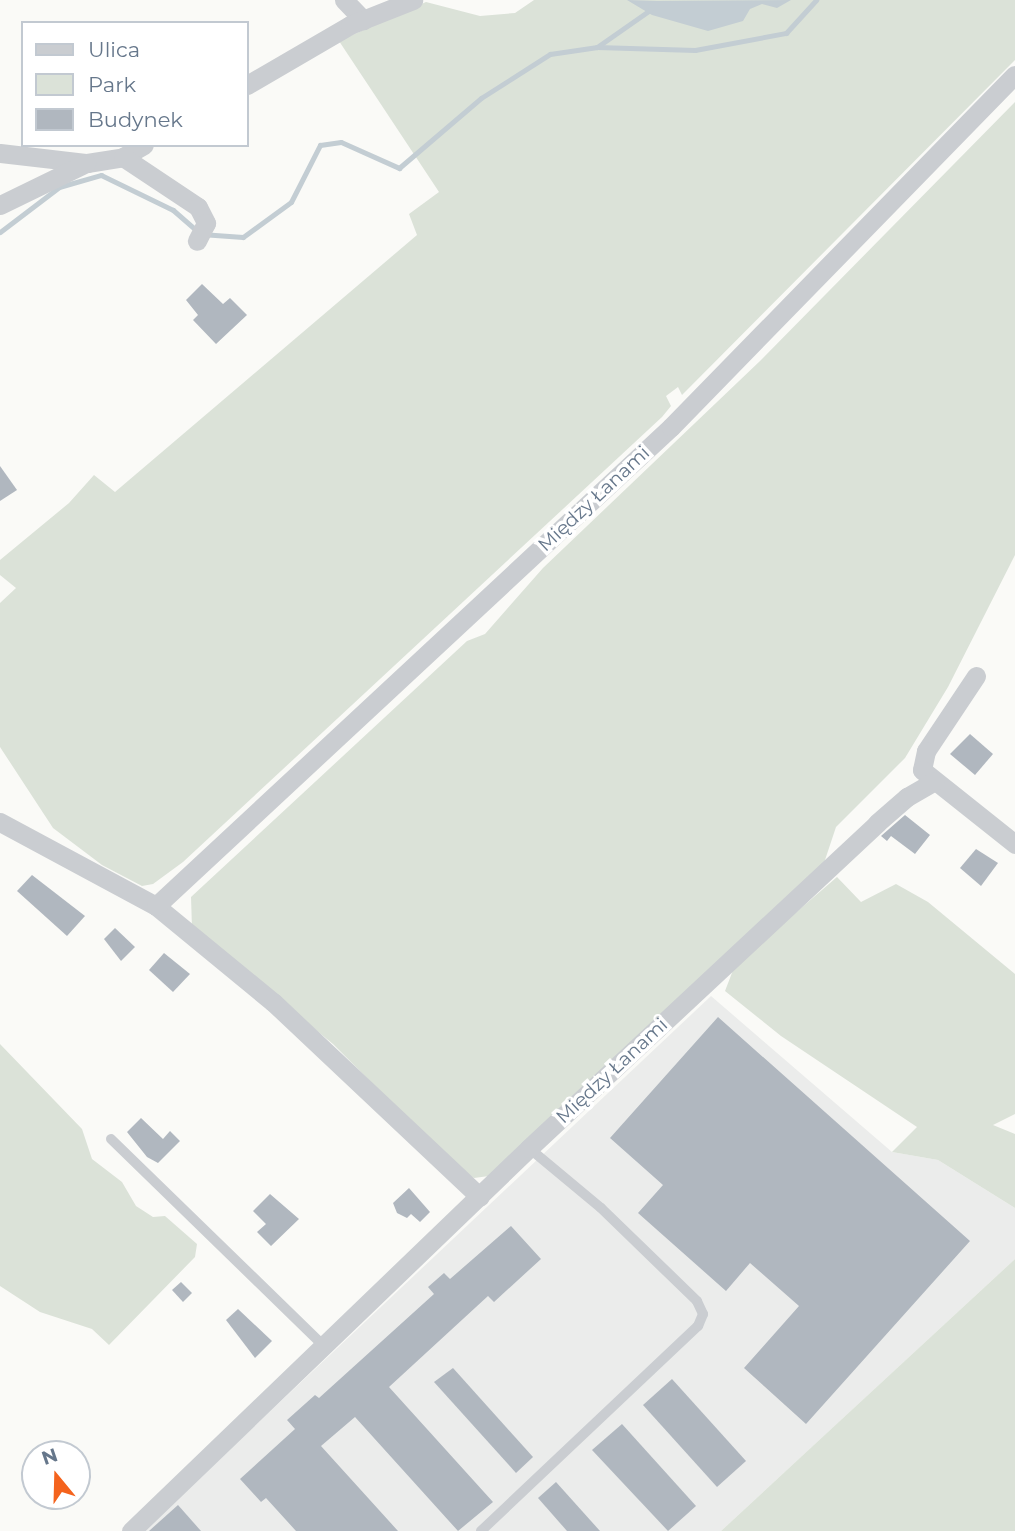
<!DOCTYPE html>
<html>
<head>
<meta charset="utf-8">
<style>
  body { margin:0 }
  #map { position:relative; width:1015px; height:1531px; overflow:hidden; background:#fafaf7; font-family:Montserrat,sans-serif }
  div>[style] { position:absolute }
  .built>* { inset:0; background:#ebeceb }
  .green>* { inset:0; background:#dbe2d8 }
  .water>* { inset:0; background:#c3cdd3 }
  .stream>* { height:5px; margin:-2.5px; padding:0 2.5px; transform-origin:2.5px; border-radius:2.5px; background:#c3cdd3 }
  .building>* { inset:0; background:#b0b7bf }
  .service>* { height:10px; margin:-5px; padding:0 5px; transform-origin:5px; border-radius:5px; background:#cacdd1 }
  .minor>* { height:19px; margin:-9.5px; padding:0 9.5px; transform-origin:9.5px; border-radius:9.5px; background:#cacdd1 }
  span { translate:-50% -50%; white-space:nowrap; text-align:center; line-height:1.15; -webkit-text-stroke:7px #fff; paint-order:stroke }
  .street-label { font-size:19px; color:#66778b }
  .legend { position:absolute; left:21px; top:21px; width:228px; height:126px; box-sizing:border-box; background:#fff; border:2px solid #c2c9d1; margin:0; padding:9px 12px; list-style:none; font-size:21px; color:#66778b }
  .legend li { display:flex; align-items:center; gap:14px; height:35px }
  .legend b { width:35px; border:2px solid #c2c9d1 }
  .north { position:absolute; left:21px; top:1440px; width:70px; height:70px; box-sizing:border-box; background:#fff; border:2px solid #c2c9d1; border-radius:50%; rotate:341deg; font-size:19px; font-weight:700; line-height:28px; text-align:center; color:#66778b }
  .north::after { content:''; display:block; margin:auto; width:24px; height:32px; background:#f4631d; clip-path:polygon(50% 0,100% 100%,50% 72%,0 100%) }
</style>
</head>
<body>
<div id="map">
  <div class="built">
    <i style="clip-path:polygon(711px 996px,892px 1152px,938px 1160px,1015px 1208px,1015px 1259px,721px 1531px,143px 1531px)"></i>
  </div>
  <div class="green">
    <i style="clip-path:polygon(534px 0,1015px 0,1015px 60px,682px 395px,678px 387px,666px 396px,671px 406px,662px 417px,183px 862px,153px 884px,142px 886px,102px 865px,53px 828px,0 747px,0 603px,16px 588px,0 575px,0 560px,69px 503px,94px 475px,115px 492px,417px 235px,409px 214px,439px 192px,339px 41px,426px 2px,480px 16px,515px 13px)"></i>
    <i style="clip-path:polygon(1015px 102px,1015px 555px,948px 687px,905px 758px,836px 827px,821px 872px,489px 1176px,474px 1178px,456px 1167px,333px 1044px,192px 928px,191px 897px,467px 641px,485px 634px,543px 568px,760px 361px)"></i>
    <i style="clip-path:polygon(837px 877px,861px 902px,896px 884px,928px 902px,1015px 974px,1015px 1114px,993px 1125px,1015px 1134px,1015px 1208px,938px 1160px,892px 1152px,917px 1127px,781px 1036px,725px 991px,735px 965px)"></i>
    <i style="clip-path:polygon(0 1044px,82px 1129px,92px 1159px,122px 1182px,136px 1206px,153px 1217px,165px 1216px,197px 1244px,195px 1257px,109px 1345px,92px 1329px,40px 1312px,0 1286px)"></i>
    <i style="clip-path:polygon(1015px 1259px,1015px 1531px,721px 1531px,816px 1443px)"></i>
  </div>
  <div class="water">
    <i style="clip-path:polygon(627px 0,657px 1px,791px 0,777px 8px,762px 4px,750px 9px,743px 21px,708px 31px,652px 15px)"></i>
  </div>
  <div class="stream">
    <i style="left:597px;top:47px;width:98px;rotate:1.8deg"></i>
    <i style="left:695px;top:50px;width:93px;rotate:-10.6deg"></i>
    <i style="left:786px;top:33px;width:45px;rotate:-47.7deg"></i>
    <i style="left:0;top:232px;width:74px;rotate:-37.3deg"></i>
    <i style="left:59px;top:187px;width:44px;rotate:-15.9deg"></i>
    <i style="left:101px;top:175px;width:80px;rotate:25.9deg"></i>
    <i style="left:173px;top:210px;width:37px;rotate:41deg"></i>
    <i style="left:201px;top:234px;width:42px;rotate:4.1deg"></i>
    <i style="left:243px;top:237px;width:59px;rotate:-36.1deg"></i>
    <i style="left:291px;top:202px;width:64px;rotate:-63deg"></i>
    <i style="left:320px;top:145px;width:21px;rotate:-8deg"></i>
    <i style="left:341px;top:142px;width:64px;rotate:24.1deg"></i>
    <i style="left:399px;top:168px;width:108px;rotate:-40.5deg"></i>
    <i style="left:481px;top:98px;width:82px;rotate:-32.5deg"></i>
    <i style="left:550px;top:54px;width:48px;rotate:-8.5deg"></i>
    <i style="left:597px;top:47px;width:65px;rotate:-34.9deg"></i>
  </div>
  <div class="building">
    <i style="clip-path:polygon(202px 284px,223px 304px,230px 298px,247px 315px,216px 344px,193px 320px,198px 315px,186px 300px)"></i>
    <i style="clip-path:polygon(0 466px,17px 490px,0 501px)"></i>
    <i style="clip-path:polygon(970px 734px,993px 754px,975px 775px,950px 754px)"></i>
    <i style="clip-path:polygon(905px 815px,930px 835px,915px 854px,891px 836px,887px 841px,881px 836px)"></i>
    <i style="clip-path:polygon(976px 849px,998px 863px,981px 886px,960px 868px)"></i>
    <i style="clip-path:polygon(32px 875px,85px 916px,67px 936px,17px 891px)"></i>
    <i style="clip-path:polygon(115px 928px,135px 947px,121px 961px,104px 939px)"></i>
    <i style="clip-path:polygon(164px 953px,190px 974px,173px 992px,149px 970px)"></i>
    <i style="clip-path:polygon(718px 1017px,970px 1241px,806px 1424px,744px 1368px,799px 1306px,750px 1263px,726px 1291px,638px 1213px,663px 1185px,610px 1138px)"></i>
    <i style="clip-path:polygon(141px 1118px,163px 1139px,170px 1131px,180px 1141px,158px 1163px,147px 1157px,127px 1132px)"></i>
    <i style="clip-path:polygon(409px 1188px,430px 1212px,420px 1222px,411px 1214px,407px 1218px,397px 1213px,393px 1203px)"></i>
    <i style="clip-path:polygon(270px 1194px,299px 1219px,271px 1246px,257px 1232px,266px 1224px,253px 1211px)"></i>
    <i style="clip-path:polygon(511px 1226px,541px 1259px,494px 1302px,488px 1296px,389px 1387px,493px 1502px,458px 1531px,355px 1417px,321px 1446px,398px 1531px,296px 1531px,266px 1498px,261px 1502px,240px 1479px,295px 1429px,287px 1420px,315px 1395px,319px 1398px,434px 1294px,428px 1287px,444px 1273px,450px 1279px)"></i>
    <i style="clip-path:polygon(181px 1282px,192px 1293px,183px 1302px,172px 1290px)"></i>
    <i style="clip-path:polygon(238px 1309px,272px 1341px,255px 1358px,226px 1320px)"></i>
    <i style="clip-path:polygon(453px 1368px,533px 1457px,516px 1473px,434px 1382px)"></i>
    <i style="clip-path:polygon(672px 1379px,746px 1461px,717px 1487px,643px 1405px)"></i>
    <i style="clip-path:polygon(622px 1424px,696px 1506px,668px 1531px,592px 1450px)"></i>
    <i style="clip-path:polygon(556px 1482px,600px 1531px,567px 1531px,538px 1498px)"></i>
    <i style="clip-path:polygon(178px 1505px,201px 1531px,149px 1531px)"></i>
  </div>
  <div class="service">
    <i style="left:111px;top:1139px;width:297px;rotate:44.2deg"></i>
    <i style="left:481px;top:1531px;width:299px;rotate:-43.4deg"></i>
    <i style="left:698px;top:1326px;width:13px;rotate:-67deg"></i>
    <i style="left:703px;top:1314px;width:14px;rotate:-115deg"></i>
    <i style="left:697px;top:1301px;width:134px;rotate:-135.9deg"></i>
    <i style="left:601px;top:1208px;width:94px;rotate:-140.2deg"></i>
  </div>
  <div class="minor">
    <i style="left:344px;top:0;width:28px;rotate:46deg"></i>
    <i style="left:247px;top:85px;width:119px;rotate:-30.2deg"></i>
    <i style="left:350px;top:25px;width:68px;rotate:-21.6deg"></i>
    <i style="left:0;top:153px;width:88px;rotate:6.6deg"></i>
    <i style="left:87px;top:163px;width:36px;rotate:-9deg"></i>
    <i style="left:123px;top:157px;width:24px;rotate:-30deg"></i>
    <i style="left:123px;top:157px;width:90px;rotate:33.7deg"></i>
    <i style="left:198px;top:207px;width:18px;rotate:63deg"></i>
    <i style="left:206px;top:223px;width:20px;rotate:117deg"></i>
    <i style="left:0;top:205px;width:96px;rotate:-26deg"></i>
    <i style="left:976px;top:676px;width:90px;rotate:123.7deg"></i>
    <i style="left:926px;top:751px;width:19px;rotate:102deg"></i>
    <i style="left:922px;top:770px;width:119px;rotate:38.5deg"></i>
    <i style="left:0;top:822px;width:177px;rotate:28.3deg"></i>
    <i style="left:156px;top:906px;width:151px;rotate:39.4deg"></i>
    <i style="left:273px;top:1002px;width:284px;rotate:43.3deg"></i>
    <i style="left:156px;top:906px;width:703px;rotate:-42.93deg"></i>
    <i style="left:671px;top:427px;width:492px;rotate:-45.7deg"></i>
    <i style="left:131px;top:1531px;width:552px;rotate:-43.9deg"></i>
    <i style="left:529px;top:1148px;width:476px;rotate:-43deg"></i>
    <i style="left:877px;top:823px;width:40px;rotate:-41deg"></i>
    <i style="left:907px;top:797px;width:32px;rotate:-30deg"></i>
  </div>
  <div class="street-label">
    <span style="left:594px;top:499px;rotate:-43deg">Między Łanami</span>
    <span style="left:612px;top:1071px;rotate:-43deg">Między Łanami</span>
  </div>
  <ul class="legend">
  <li><b style="height:9px;background:#cacdd1"></b>Ulica</li>
  <li><b style="height:19px;background:#dbe2d8"></b>Park</li>
  <li><b style="height:19px;background:#b0b7bf"></b>Budynek</li>
  </ul>
  <div class="north">N</div>
</div>
</body>
</html>
